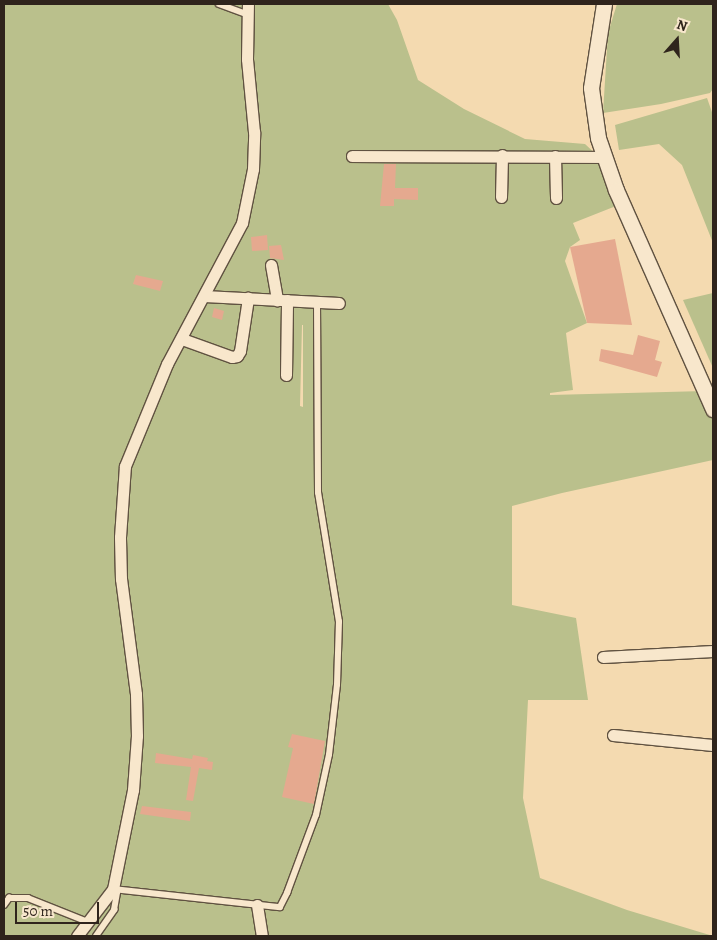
<!DOCTYPE html>
<html>
<head>
<meta charset="utf-8">
<style>
  body { margin:0 }
  #map { position:relative; width:717px; height:940px; overflow:hidden; background:#f4dab0; font-family:Alegreya,serif }
  div>[style] { position:absolute }
  .green>* { inset:0; background:#bac08c }
  .building>* { inset:0; background:#e5a98f }
  .roads { filter:drop-shadow(1px 0 #605241) drop-shadow(-1px 0 #605241) drop-shadow(0 1px #605241) drop-shadow(0 -1px #605241) }
  .service>* { height:5.5px; margin:-2.75px; padding:0 2.75px; transform-origin:2.75px; border-radius:2.75px; background:#f8e7cc }
  .minor>* { height:11px; margin:-5.5px; padding:0 5.5px; transform-origin:5.5px; border-radius:5.5px; background:#f8e7cc }
  .tertiary>* { height:15px; margin:-7.5px; padding:0 7.5px; transform-origin:7.5px; border-radius:7.5px; background:#f8e7cc }
  span { translate:-50% -50%; white-space:nowrap; text-align:center; line-height:1.15; -webkit-text-stroke:4px #f8e7cc; paint-order:stroke }
  .frame { position:absolute; inset:0; border:5px solid #2f241c; pointer-events:none }
  .north { position:absolute; left:652px; top:15px; width:50px; height:50px; -webkit-text-stroke:4px #f8e7cc; paint-order:stroke; rotate:19deg; font-size:14px; font-weight:700; line-height:20px; text-align:center; color:#2f241c }
  .north::after { content:''; display:block; margin:auto; width:18px; height:22px; background:#2f241c; clip-path:polygon(50% 0,100% 100%,50% 72%,0 100%) }
  .scale { position:absolute; left:15px; top:902px; width:84px; height:22px; box-sizing:border-box; border:2px solid #2f241c; border-top:0; padding-left:6px; font-size:15px; line-height:18px; white-space:nowrap; color:#2f241c; -webkit-text-stroke:4px #f8e7cc; paint-order:stroke }
</style>
</head>
<body>
<div id="map">
  <div class="green">
    <i style="clip-path:polygon(evenodd,4px 4px,388px 4px,397px 20px,418px 80px,464px 109px,525px 139px,585px 144px,601px 159px,616px 206px,573px 223px,580px 240px,570px 247px,565px 261px,587px 323px,566px 333px,573px 390px,550px 393px,550px 395px,705px 391px,713px 410px,713px 460px,562px 493px,512px 506px,512px 605px,576px 618px,588px 700px,528px 700px,523px 798px,540px 878px,627px 910px,713px 936px,4px 936px,4px 4px,302px 325px,303px 325px,303px 407px,300px 406px,302px 325px)"></i>
    <i style="clip-path:polygon(617px 4px,713px 4px,713px 89px,710px 93px,661px 104px,603px 113px,608px 33px)"></i>
    <i style="clip-path:polygon(707px 98px,713px 115px,713px 243px,682px 165px,659px 144px,619px 150px,615px 125px)"></i>
    <i style="clip-path:polygon(713px 293px,713px 368px,683px 300px)"></i>
  </div>
  <div class="building">
    <i style="clip-path:polygon(384px 164px,396px 164px,395px 188px,418px 188px,418px 200px,394px 199px,394px 206px,380px 206px)"></i>
    <i style="clip-path:polygon(267px 235px,268px 250px,252px 251px,251px 237px)"></i>
    <i style="clip-path:polygon(615px 239px,632px 325px,587px 323px,570px 247px)"></i>
    <i style="clip-path:polygon(281px 245px,284px 260px,270px 258px,269px 246px)"></i>
    <i style="clip-path:polygon(136px 275px,163px 281px,160px 291px,133px 284px)"></i>
    <i style="clip-path:polygon(214px 308px,224px 311px,222px 320px,212px 317px)"></i>
    <i style="clip-path:polygon(638px 335px,660px 341px,655px 360px,662px 362px,657px 377px,599px 361px,601px 349px,633px 355px)"></i>
    <i style="clip-path:polygon(292px 734px,325px 741px,314px 804px,282px 797px,293px 748px,288px 747px)"></i>
    <i style="clip-path:polygon(156px 753px,192px 759px,193px 755px,208px 758px,207px 761px,213px 762px,212px 770px,199px 768px,193px 801px,186px 800px,191px 767px,155px 763px)"></i>
    <i style="clip-path:polygon(142px 806px,191px 812px,190px 821px,140px 814px)"></i>
  </div>
  <div class="roads">
    <div class="service">
      <i style="left:219px;top:4px;width:30px;rotate:20deg"></i>
      <i style="left:113px;top:889px;width:168px;rotate:6.2deg"></i>
      <i style="left:280px;top:907px;width:16px;rotate:-63deg"></i>
      <i style="left:287px;top:893px;width:83px;rotate:-69.6deg"></i>
      <i style="left:316px;top:815px;width:61px;rotate:-77.8deg"></i>
      <i style="left:329px;top:755px;width:70px;rotate:-83.5deg"></i>
      <i style="left:337px;top:685px;width:63px;rotate:-88.2deg"></i>
      <i style="left:339px;top:622px;width:131px;rotate:-99.2deg"></i>
      <i style="left:318px;top:493px;width:191px;rotate:-90.3deg"></i>
      <i style="left:4px;top:905px;width:9px;rotate:-54deg"></i>
      <i style="left:9px;top:898px;width:19px"></i>
      <i style="left:28px;top:898px;width:65px;rotate:21.8deg"></i>
      <i style="left:96px;top:936px;width:32px;rotate:-55deg"></i>
      <i style="left:114px;top:910px;width:17px;rotate:-80deg"></i>
      <i style="left:117px;top:893px;width:6px;rotate:-135deg"></i>
    </div>
    <div class="minor">
      <i style="left:352px;top:156px;width:253px;rotate:0.2deg"></i>
      <i style="left:555px;top:156px;width:42px;rotate:88.6deg"></i>
      <i style="left:501px;top:197px;width:42px;rotate:-88.6deg"></i>
      <i style="left:271px;top:265px;width:36px;rotate:80deg"></i>
      <i style="left:204px;top:296px;width:135px;rotate:3deg"></i>
      <i style="left:182px;top:339px;width:53px;rotate:19.8deg"></i>
      <i style="left:232px;top:357px;width:5px;rotate:-11deg"></i>
      <i style="left:237px;top:356px;width:6px;rotate:-59deg"></i>
      <i style="left:240px;top:351px;width:54px;rotate:-81.4deg"></i>
      <i style="left:286px;top:375px;width:75px;rotate:-89.2deg"></i>
      <i style="left:603px;top:657px;width:110px;rotate:-3.1deg"></i>
      <i style="left:613px;top:735px;width:100px;rotate:5.7deg"></i>
      <i style="left:257px;top:905px;width:31px;rotate:81deg"></i>
      <i style="left:77px;top:936px;width:59px;rotate:-52.5deg"></i>
      <i style="left:113px;top:889px;width:101px;rotate:-78.6deg"></i>
      <i style="left:133px;top:790px;width:54px;rotate:-85.8deg"></i>
      <i style="left:137px;top:736px;width:42px;rotate:-91.4deg"></i>
      <i style="left:136px;top:694px;width:116px;rotate:-97.4deg"></i>
      <i style="left:121px;top:579px;width:42px;rotate:-91.4deg"></i>
      <i style="left:120px;top:537px;width:71px;rotate:-86deg"></i>
      <i style="left:125px;top:466px;width:110px;rotate:-67.6deg"></i>
      <i style="left:167px;top:364px;width:160px;rotate:-62deg"></i>
      <i style="left:242px;top:223px;width:55px;rotate:-78.5deg"></i>
      <i style="left:253px;top:169px;width:37px;rotate:-88deg"></i>
      <i style="left:254px;top:132px;width:73px;rotate:-95.5deg"></i>
      <i style="left:247px;top:59px;width:55px;rotate:-89deg"></i>
    </div>
    <div class="tertiary">
      <i style="left:604px;top:4px;width:85px;rotate:98.8deg"></i>
      <i style="left:591px;top:88px;width:50px;rotate:82deg"></i>
      <i style="left:598px;top:138px;width:55px;rotate:70.9deg"></i>
      <i style="left:616px;top:190px;width:240px;rotate:66.1deg"></i>
    </div>
  </div>
  <div class="frame"></div>
  <div class="north">N</div>
  <div class="scale">50 m</div>
</div>
</body>
</html>
